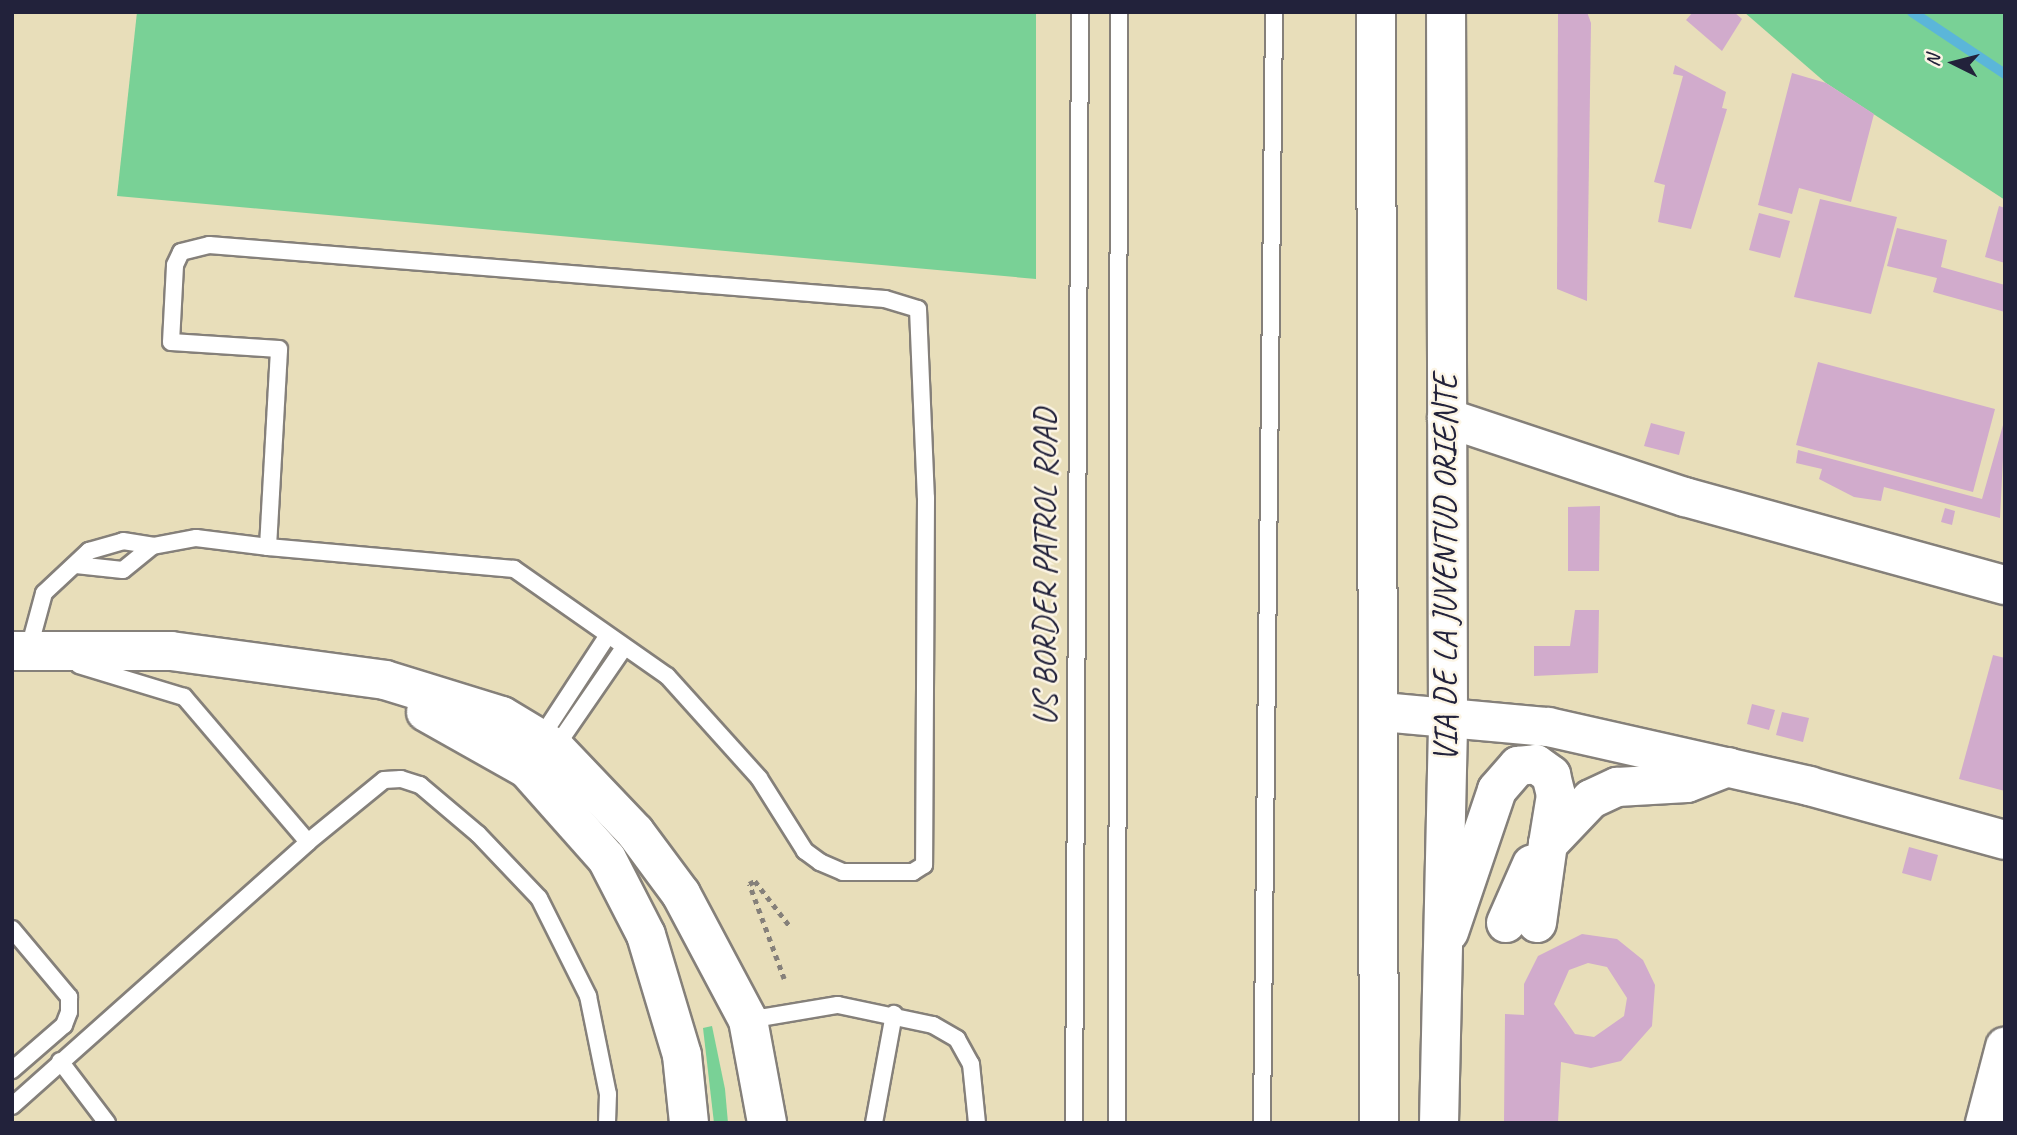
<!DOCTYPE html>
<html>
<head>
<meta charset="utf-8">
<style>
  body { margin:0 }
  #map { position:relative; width:2017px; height:1135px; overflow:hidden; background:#e8deba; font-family:Caveat,sans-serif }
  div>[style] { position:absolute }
  .green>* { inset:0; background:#79d196 }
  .stream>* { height:10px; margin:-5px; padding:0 5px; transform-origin:5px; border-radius:5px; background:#5bb6d9 }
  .building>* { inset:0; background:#d1abcc }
  .path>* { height:4.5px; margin-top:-2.25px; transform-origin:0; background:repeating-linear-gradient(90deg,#85807a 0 5px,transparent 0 10px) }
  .roads { filter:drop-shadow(2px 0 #85807a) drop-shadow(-2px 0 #85807a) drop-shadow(0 2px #85807a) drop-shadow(0 -2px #85807a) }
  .lane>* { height:16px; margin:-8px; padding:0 8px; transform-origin:8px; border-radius:8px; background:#fff }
  .secondary>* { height:38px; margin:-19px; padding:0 19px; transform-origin:19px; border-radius:19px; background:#fff }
  .highway>* { height:38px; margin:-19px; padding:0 19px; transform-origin:19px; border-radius:19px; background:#fff }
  span { translate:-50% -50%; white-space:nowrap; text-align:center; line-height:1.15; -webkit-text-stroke:5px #fcf5e5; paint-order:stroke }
  .street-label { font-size:33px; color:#22223b }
  .frame { position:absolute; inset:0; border:14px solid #22223b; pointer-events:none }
  .north { position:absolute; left:1919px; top:28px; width:70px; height:70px; -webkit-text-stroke:5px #fcf5e5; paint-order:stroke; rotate:276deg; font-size:19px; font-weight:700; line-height:28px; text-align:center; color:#22223b }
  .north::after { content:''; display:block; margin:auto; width:24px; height:32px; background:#22223b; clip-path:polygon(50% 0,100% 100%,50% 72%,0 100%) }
</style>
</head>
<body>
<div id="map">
  <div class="green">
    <i style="clip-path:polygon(137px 12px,1036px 12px,1036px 279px,117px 196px)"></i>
    <i style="clip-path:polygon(1744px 12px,2005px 12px,2005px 200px,1826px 83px)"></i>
    <i style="clip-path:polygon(712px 1026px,725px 1089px,728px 1123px,714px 1123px,703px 1028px)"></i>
  </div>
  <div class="stream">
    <i style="left:1912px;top:12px;width:112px;rotate:33.7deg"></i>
  </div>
  <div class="building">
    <i style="clip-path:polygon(1558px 12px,1587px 12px,1591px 23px,1587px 301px,1557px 289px)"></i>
    <i style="clip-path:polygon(1693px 12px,1734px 12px,1742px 19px,1722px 51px,1686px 20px)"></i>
    <i style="clip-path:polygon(1675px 65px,1726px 92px,1722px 108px,1727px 109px,1691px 229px,1658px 222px,1665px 185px,1654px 182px,1683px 76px,1673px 74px)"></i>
    <i style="clip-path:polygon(1792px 73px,1826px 83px,1874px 114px,1851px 202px,1799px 188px,1792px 214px,1758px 205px)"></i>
    <i style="clip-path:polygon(1820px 199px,1897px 217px,1871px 314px,1794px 297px)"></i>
    <i style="clip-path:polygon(1999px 206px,2005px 208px,2005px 263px,1985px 257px)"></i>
    <i style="clip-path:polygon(1759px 213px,1790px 221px,1780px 258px,1749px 250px)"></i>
    <i style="clip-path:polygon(1897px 228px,1947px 240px,1941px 267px,2005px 285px,2005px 312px,1933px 292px,1937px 278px,1887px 266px)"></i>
    <i style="clip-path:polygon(1818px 362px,1995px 409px,1973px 492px,1796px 445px)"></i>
    <i style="clip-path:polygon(2005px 418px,2000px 518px,1884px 487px,1881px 501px,1854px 497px,1819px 479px,1822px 469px,1796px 463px,1798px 450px,1982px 499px)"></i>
    <i style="clip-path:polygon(1651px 423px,1685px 432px,1679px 455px,1644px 446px)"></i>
    <i style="clip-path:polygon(1600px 506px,1599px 571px,1568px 571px,1568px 507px)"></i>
    <i style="clip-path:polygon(1945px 508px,1955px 511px,1952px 525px,1941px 522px)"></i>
    <i style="clip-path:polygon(1575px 610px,1599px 610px,1598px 673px,1534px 676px,1534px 646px,1570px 646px)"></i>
    <i style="clip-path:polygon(1993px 655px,2005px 658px,2005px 791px,1959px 779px)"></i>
    <i style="clip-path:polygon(1752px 704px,1775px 710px,1769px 730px,1747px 724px)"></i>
    <i style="clip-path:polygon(1782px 712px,1809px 718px,1803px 742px,1776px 735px)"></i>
    <i style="clip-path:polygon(1909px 847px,1938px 855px,1931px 881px,1902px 873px)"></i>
    <i style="clip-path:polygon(evenodd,1582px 934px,1617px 939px,1643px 960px,1655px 985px,1652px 1026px,1621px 1061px,1591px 1068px,1561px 1062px,1558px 1123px,1504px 1123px,1505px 1014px,1524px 1015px,1524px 984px,1538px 956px,1582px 934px,1588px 963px,1607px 967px,1627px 998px,1624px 1016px,1594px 1037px,1575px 1034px,1554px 1004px,1569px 970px,1588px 963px)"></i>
  </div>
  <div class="path">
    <i style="left:784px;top:979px;width:101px;rotate:-110.2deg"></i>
    <i style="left:749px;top:884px;width:7px;rotate:-27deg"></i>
    <i style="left:755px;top:881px;width:56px;rotate:52.3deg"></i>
  </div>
  <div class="roads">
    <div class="lane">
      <i style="left:209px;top:245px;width:678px;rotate:4.57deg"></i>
      <i style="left:885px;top:299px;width:34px;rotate:17deg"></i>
      <i style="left:918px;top:309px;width:189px;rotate:87.6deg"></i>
      <i style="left:926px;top:498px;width:367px;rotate:90.3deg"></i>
      <i style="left:924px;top:865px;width:13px;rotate:148deg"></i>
      <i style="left:913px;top:872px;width:70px;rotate:180deg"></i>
      <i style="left:843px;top:872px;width:25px;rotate:-157deg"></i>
      <i style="left:820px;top:862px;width:19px;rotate:-144deg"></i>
      <i style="left:805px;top:851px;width:86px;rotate:-122.2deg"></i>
      <i style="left:759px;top:778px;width:137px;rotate:-132deg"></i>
      <i style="left:667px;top:676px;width:187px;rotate:-145deg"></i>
      <i style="left:514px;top:569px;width:247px;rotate:-174.9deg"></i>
      <i style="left:268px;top:547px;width:198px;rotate:-86.8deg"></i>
      <i style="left:279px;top:349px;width:108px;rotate:-176.3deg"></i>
      <i style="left:171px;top:342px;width:77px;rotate:-87deg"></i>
      <i style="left:175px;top:265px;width:14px;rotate:-65deg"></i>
      <i style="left:181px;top:252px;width:29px;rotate:-14deg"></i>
      <i style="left:76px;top:565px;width:47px;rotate:6.1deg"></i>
      <i style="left:123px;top:570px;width:38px;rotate:-39deg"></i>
      <i style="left:28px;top:652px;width:61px;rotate:-74.8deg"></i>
      <i style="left:44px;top:593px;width:62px;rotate:-43deg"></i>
      <i style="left:89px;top:551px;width:35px;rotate:-16deg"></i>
      <i style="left:123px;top:541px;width:30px;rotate:9deg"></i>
      <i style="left:153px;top:546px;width:44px;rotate:-10.5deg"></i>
      <i style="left:196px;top:538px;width:73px;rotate:7.1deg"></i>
      <i style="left:540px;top:739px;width:121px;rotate:-56.8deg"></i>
      <i style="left:555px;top:748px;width:120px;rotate:-55.5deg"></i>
      <i style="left:308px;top:842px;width:98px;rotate:-39.2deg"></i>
      <i style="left:384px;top:780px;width:17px;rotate:-3deg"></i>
      <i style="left:401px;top:779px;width:20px;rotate:18deg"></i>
      <i style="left:420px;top:785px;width:76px;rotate:40.2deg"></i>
      <i style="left:478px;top:834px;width:88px;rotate:46.4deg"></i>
      <i style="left:539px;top:898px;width:110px;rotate:63.4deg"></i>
      <i style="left:588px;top:996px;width:100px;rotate:78.5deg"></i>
      <i style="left:608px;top:1094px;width:29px;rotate:92deg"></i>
      <i style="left:12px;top:929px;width:89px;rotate:50deg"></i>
      <i style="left:69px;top:997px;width:15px;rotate:90deg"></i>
      <i style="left:69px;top:1012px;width:14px;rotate:111deg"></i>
      <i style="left:64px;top:1025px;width:69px;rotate:139.1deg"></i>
      <i style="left:748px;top:1020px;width:91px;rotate:-9.5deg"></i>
      <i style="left:838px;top:1005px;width:97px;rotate:11.9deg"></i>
      <i style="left:933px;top:1025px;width:28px;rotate:30deg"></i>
      <i style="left:957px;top:1039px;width:29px;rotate:61deg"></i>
      <i style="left:971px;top:1064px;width:59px;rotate:84.2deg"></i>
      <i style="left:60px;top:1061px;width:78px;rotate:52.8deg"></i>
      <i style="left:12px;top:1106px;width:397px;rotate:-41.7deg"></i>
      <i style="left:308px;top:842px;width:191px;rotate:-130.5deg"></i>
      <i style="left:184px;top:697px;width:110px;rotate:-163.1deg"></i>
      <i style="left:874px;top:1123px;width:111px;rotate:-79.6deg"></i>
      <i style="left:1074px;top:1123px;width:1111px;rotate:-89.69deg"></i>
      <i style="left:1117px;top:1123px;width:1111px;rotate:-89.9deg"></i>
      <i style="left:1262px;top:1123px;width:1111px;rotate:-89.38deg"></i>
    </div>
    <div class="secondary">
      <i style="left:1447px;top:418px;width:251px;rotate:18.4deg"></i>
      <i style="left:1685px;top:497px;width:332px;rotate:15.4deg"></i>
      <i style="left:12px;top:651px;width:159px"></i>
      <i style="left:171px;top:651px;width:216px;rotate:7.7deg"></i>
      <i style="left:385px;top:680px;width:122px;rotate:17.1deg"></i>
      <i style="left:502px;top:716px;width:62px;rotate:31.1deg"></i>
      <i style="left:555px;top:748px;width:116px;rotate:46.4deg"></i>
      <i style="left:635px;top:832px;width:77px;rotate:53.4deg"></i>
      <i style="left:681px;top:894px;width:143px;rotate:62deg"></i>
      <i style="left:748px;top:1020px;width:105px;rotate:79.5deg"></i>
      <i style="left:426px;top:712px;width:116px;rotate:29.4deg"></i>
      <i style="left:527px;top:769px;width:120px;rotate:48.4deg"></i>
      <i style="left:607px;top:859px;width:85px;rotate:62.8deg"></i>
      <i style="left:646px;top:935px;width:125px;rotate:73.3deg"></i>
      <i style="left:682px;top:1055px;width:68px;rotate:84.1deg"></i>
      <i style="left:1382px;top:712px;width:167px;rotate:5.2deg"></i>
      <i style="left:1548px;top:727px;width:268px;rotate:12.7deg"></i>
      <i style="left:1809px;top:786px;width:203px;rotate:15.4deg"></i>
      <i style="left:1506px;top:923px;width:64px;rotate:-66.2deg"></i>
      <i style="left:1537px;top:923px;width:80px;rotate:-82.1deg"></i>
      <i style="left:1548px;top:844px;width:62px;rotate:-46.3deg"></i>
      <i style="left:1591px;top:799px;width:29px;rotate:-25deg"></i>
      <i style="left:1617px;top:787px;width:70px;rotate:-3.3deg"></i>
      <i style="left:1687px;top:783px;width:44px;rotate:-21.3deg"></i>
      <i style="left:1985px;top:1123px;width:79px;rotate:-75.3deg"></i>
    </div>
    <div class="highway">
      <i style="left:1376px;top:12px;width:1111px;rotate:89.85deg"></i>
      <i style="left:1449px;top:932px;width:150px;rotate:-71.3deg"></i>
      <i style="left:1497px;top:790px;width:32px;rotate:-49deg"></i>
      <i style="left:1518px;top:766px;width:18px;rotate:-6deg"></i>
      <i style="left:1536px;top:764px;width:19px;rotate:36deg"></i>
      <i style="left:1551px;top:775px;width:21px;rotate:76deg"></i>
      <i style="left:1556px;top:795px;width:50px;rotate:99.3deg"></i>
      <i style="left:1439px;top:1123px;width:406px;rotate:-88.7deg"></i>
      <i style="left:1448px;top:717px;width:705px;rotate:-90.16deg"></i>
    </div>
  </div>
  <div class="street-label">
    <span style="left:1046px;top:567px;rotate:-90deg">US BORDER PATROL ROAD</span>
    <span style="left:1446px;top:568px;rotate:-90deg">VIA DE LA JUVENTUD ORIENTE</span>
  </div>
  <div class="frame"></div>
  <div class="north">N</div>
</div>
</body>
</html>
